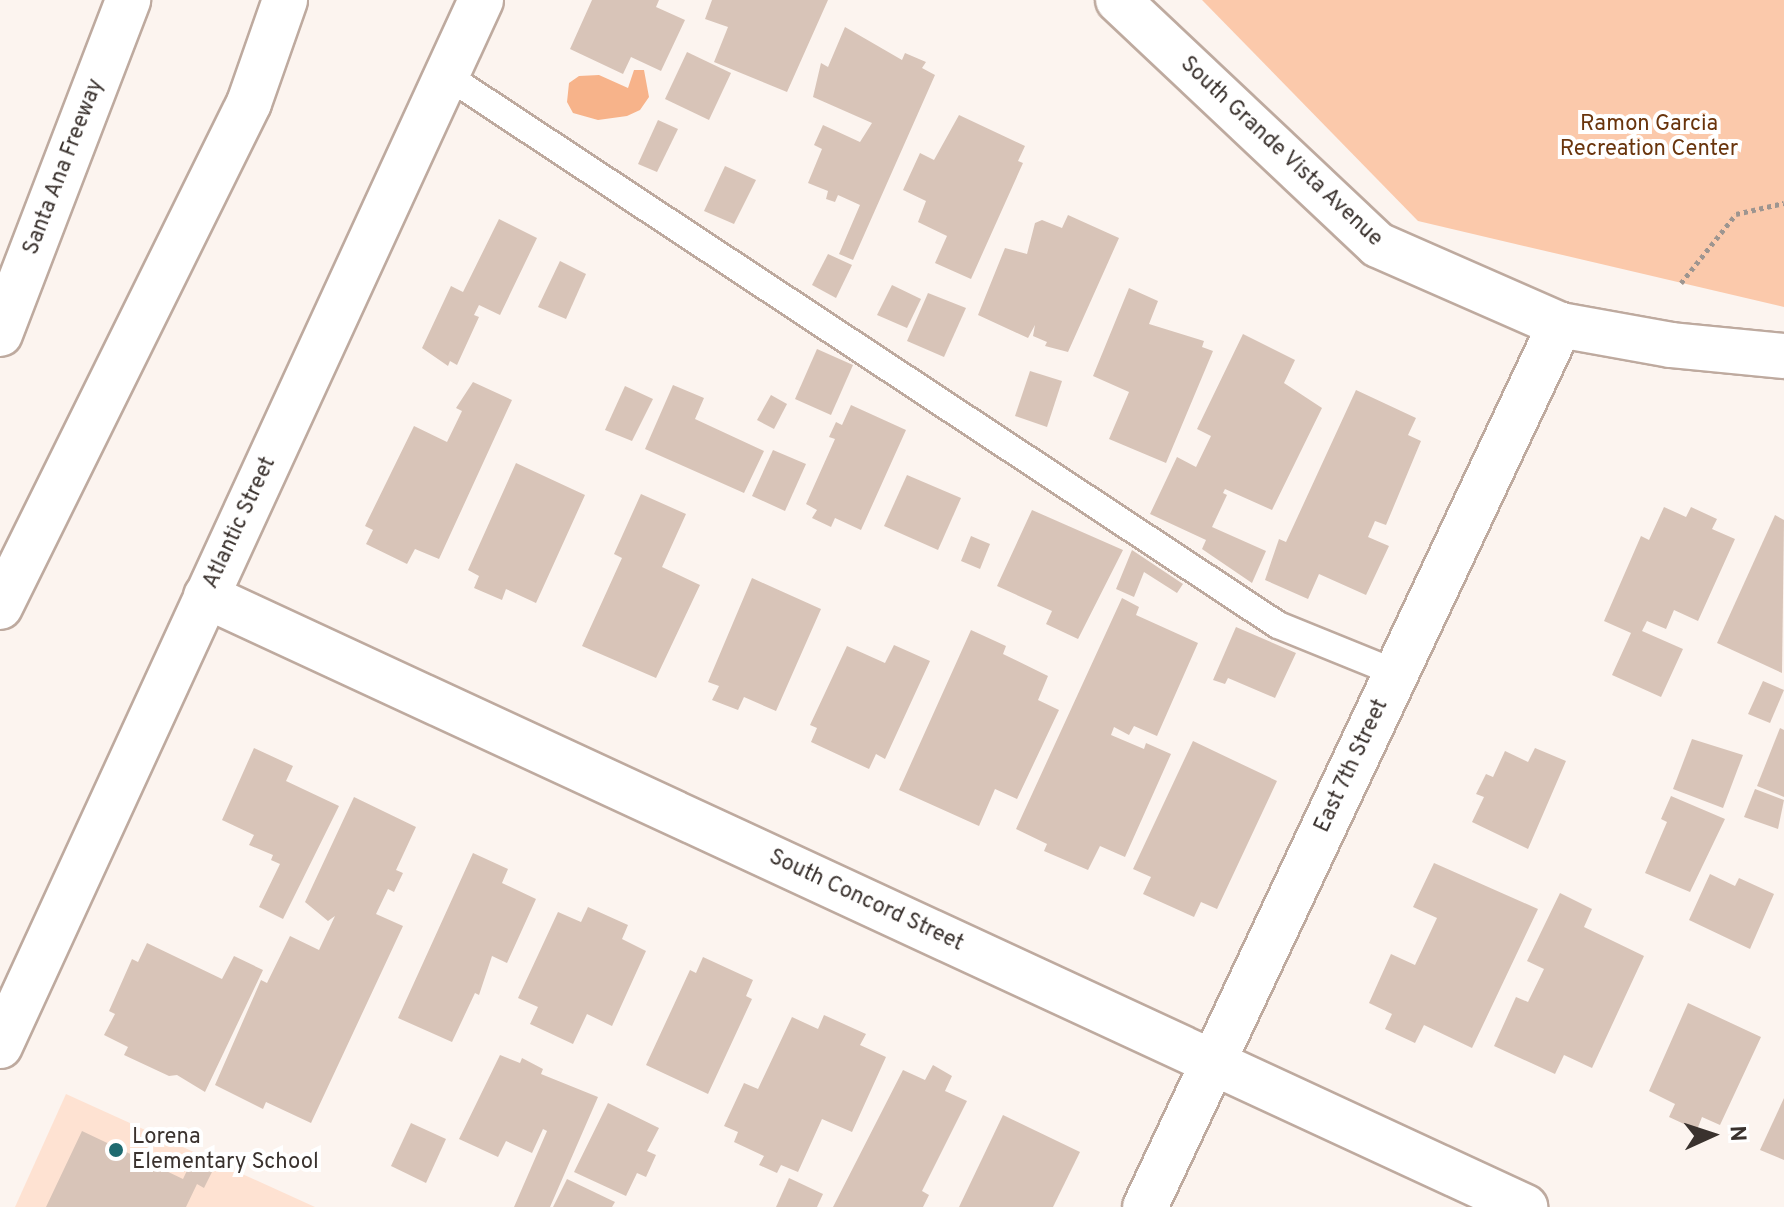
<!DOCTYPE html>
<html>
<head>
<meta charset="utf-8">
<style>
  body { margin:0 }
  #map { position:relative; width:1784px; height:1207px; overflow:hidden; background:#fcf4ef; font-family:Overpass,sans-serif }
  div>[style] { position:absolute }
  .built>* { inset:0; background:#fee2d2 }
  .green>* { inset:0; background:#fbc9ab }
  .water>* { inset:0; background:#f7b38a }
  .building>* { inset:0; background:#d8c4b8 }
  .path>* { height:5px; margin-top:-2.5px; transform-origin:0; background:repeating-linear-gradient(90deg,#9d9590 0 4px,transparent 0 8px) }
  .roads { filter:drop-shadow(2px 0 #beaa9f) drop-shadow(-2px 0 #beaa9f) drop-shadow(0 2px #beaa9f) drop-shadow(0 -2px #beaa9f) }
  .lane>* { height:26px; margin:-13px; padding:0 13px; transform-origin:13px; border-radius:13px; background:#fff }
  .street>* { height:44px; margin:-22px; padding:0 22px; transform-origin:22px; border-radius:22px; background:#fff }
  .highway>* { height:44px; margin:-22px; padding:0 22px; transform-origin:22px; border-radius:22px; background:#fff }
  .dots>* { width:22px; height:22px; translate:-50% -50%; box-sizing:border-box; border:4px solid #fff; border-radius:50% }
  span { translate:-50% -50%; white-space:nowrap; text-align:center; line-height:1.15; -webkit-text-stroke:8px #fff; paint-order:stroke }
  .park-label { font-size:22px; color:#69340c }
  .street-label { font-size:22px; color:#3a322e }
  .poi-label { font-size:22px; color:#3a322e }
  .left { translate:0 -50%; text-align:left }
  .north { position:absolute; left:1672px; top:1095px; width:80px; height:80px; -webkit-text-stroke:6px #fff; paint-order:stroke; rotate:87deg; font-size:22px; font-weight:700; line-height:32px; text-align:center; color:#3a322e }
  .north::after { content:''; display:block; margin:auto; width:28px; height:36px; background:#3a322e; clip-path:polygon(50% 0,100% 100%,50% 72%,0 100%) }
</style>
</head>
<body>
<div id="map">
  <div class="built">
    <i style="clip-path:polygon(66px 1094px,315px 1207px,15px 1207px)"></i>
  </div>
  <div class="green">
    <i style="clip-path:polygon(1202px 0,1784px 0,1784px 307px,1418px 221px)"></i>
  </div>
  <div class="water">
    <i style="clip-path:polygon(634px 70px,644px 70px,649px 97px,640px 110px,627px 116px,598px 120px,573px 113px,567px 102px,569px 83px,579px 76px,599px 75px,628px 88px)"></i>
  </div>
  <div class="building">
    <i style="clip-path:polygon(592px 0,659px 0,656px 7px,685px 20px,661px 71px,631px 57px,623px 74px,570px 49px)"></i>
    <i style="clip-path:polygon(712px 0,828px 0,787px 92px,714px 62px,728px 27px,705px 19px)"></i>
    <i style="clip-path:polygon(845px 27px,902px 60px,905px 53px,926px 62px,922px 68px,935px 75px,853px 260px,839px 254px,860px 205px,838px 195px,835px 202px,826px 199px,828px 191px,808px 183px,822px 149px,814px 145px,823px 125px,860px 142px,872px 123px,813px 97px,821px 63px,828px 67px)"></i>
    <i style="clip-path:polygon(687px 52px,731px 73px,709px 120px,665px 99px)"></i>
    <i style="clip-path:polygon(959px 115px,1025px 146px,1018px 161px,1023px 163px,971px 279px,935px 263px,947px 236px,918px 222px,926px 201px,903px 190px,920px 153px,934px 160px)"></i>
    <i style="clip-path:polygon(658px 120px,678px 129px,657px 172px,638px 164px)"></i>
    <i style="clip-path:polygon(725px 166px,756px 180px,734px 224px,704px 211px)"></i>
    <i style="clip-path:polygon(1068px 215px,1119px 238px,1068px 352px,1045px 346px,1047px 342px,1033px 336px,1035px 325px,1028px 338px,978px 315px,1005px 248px,1027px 254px,1035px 223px,1042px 220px,1062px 228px)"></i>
    <i style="clip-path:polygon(499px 219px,537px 238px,500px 315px,479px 305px,474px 315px,479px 317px,457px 365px,450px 361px,448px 366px,422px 348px,451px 286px,463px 292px)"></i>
    <i style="clip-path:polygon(828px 254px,852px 265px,836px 298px,812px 285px)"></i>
    <i style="clip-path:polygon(560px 261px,586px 274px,566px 319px,538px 307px)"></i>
    <i style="clip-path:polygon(892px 285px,921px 299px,907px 328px,877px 315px)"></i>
    <i style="clip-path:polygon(1129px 288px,1158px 301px,1149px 324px,1204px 341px,1202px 347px,1213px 351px,1166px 463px,1109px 439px,1129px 392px,1093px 376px)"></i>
    <i style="clip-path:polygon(928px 293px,966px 308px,944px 357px,907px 341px)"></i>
    <i style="clip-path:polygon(1243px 334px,1295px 360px,1284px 383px,1322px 408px,1272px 510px,1225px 489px,1223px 493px,1227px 495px,1212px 527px,1266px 551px,1252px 583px,1202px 549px,1206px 540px,1150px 514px,1177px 457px,1196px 467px,1211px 436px,1197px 429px)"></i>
    <i style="clip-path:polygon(817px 349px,853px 365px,831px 415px,795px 399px)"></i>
    <i style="clip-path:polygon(1030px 371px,1062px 381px,1047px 427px,1015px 416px)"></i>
    <i style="clip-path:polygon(473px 382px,512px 400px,439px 559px,415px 549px,407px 564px,366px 544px,373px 530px,365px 526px,414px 426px,447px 442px,462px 411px,456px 408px)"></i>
    <i style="clip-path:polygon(673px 385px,704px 398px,695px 419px,764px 451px,744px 493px,645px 449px)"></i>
    <i style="clip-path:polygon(625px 386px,653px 399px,632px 441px,605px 430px)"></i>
    <i style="clip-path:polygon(1356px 390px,1416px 418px,1408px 435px,1421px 441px,1386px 525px,1375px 521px,1368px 537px,1389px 546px,1366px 595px,1319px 574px,1308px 599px,1265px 580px,1279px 539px,1286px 542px)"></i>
    <i style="clip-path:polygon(771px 395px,787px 404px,774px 429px,757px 420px)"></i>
    <i style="clip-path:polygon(851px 405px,906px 430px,861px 530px,835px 518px,831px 527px,812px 518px,817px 510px,806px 504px,835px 439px,829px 437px,836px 422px,842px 425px)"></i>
    <i style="clip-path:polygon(773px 450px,806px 464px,785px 511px,752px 496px)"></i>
    <i style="clip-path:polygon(516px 463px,585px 495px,536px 603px,506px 589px,502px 600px,474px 588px,479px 576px,468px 570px)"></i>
    <i style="clip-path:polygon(907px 475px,961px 498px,938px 550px,884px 526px)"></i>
    <i style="clip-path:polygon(641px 494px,686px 514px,662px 567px,700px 585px,656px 678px,582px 646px,622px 558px,614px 554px)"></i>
    <i style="clip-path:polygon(1664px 507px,1686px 517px,1691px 507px,1717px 519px,1712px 529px,1735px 539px,1698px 621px,1674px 610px,1666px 629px,1647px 621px,1642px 631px,1683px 649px,1661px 697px,1612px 675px,1631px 633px,1604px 621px,1641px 536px,1649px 540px)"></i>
    <i style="clip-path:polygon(1032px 510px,1123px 550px,1078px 639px,1046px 624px,1052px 611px,997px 586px)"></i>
    <i style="clip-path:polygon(1775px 515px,1784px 520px,1782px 673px,1717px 643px)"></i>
    <i style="clip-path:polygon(971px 536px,990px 544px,980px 569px,961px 561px)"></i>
    <i style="clip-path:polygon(1132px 550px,1183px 584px,1177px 593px,1144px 572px,1134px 597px,1116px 589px)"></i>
    <i style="clip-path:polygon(752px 578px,821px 609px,776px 711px,744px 697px,738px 710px,712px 700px,719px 686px,708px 682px)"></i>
    <i style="clip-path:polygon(1122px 598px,1139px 607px,1136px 615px,1198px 643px,1157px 736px,1134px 726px,1129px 735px,1114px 727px,1111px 735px,1144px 749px,1146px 743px,1171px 754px,1125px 857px,1100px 846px,1088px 870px,1044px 851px,1047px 844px,1016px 829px)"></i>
    <i style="clip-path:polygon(1236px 627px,1296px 653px,1275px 698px,1228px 678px,1225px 684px,1213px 680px)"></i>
    <i style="clip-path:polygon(971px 630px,1006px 646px,1003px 654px,1048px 676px,1038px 700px,1059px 710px,1017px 799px,995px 789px,979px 826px,899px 790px)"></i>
    <i style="clip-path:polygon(894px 645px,930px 661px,885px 759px,876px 754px,869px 769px,811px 742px,817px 728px,810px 725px,847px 646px,885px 663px)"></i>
    <i style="clip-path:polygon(1763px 681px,1784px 690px,1770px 723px,1748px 714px)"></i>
    <i style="clip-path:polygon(1780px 728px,1784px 730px,1784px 797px,1757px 786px)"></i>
    <i style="clip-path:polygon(1692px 739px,1743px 755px,1723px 808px,1673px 789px)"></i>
    <i style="clip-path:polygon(1193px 741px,1277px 781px,1217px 909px,1201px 902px,1194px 917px,1143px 894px,1151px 877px,1133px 869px)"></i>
    <i style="clip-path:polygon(254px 748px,293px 766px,286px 781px,339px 806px,283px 919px,259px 907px,280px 864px,271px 860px,273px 855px,249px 845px,254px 835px,222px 820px)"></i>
    <i style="clip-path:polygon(1535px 748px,1566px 761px,1528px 849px,1472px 822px,1484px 797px,1476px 794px,1486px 774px,1493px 777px,1505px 751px,1528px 762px)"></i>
    <i style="clip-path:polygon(1755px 789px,1784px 800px,1778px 829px,1744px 817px)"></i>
    <i style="clip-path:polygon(1671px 796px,1725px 819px,1690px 892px,1645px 873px,1667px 822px,1661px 819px)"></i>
    <i style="clip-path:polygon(354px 797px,416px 827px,396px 870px,403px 873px,394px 892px,388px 889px,376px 914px,403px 926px,311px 1123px,266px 1102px,263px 1109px,215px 1085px,261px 980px,267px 983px,290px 936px,319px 950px,335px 916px,328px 921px,305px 902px)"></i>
    <i style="clip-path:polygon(473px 853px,508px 869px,502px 883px,536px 899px,507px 963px,492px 956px,479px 995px,475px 993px,452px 1042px,398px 1018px)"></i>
    <i style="clip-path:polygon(1434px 863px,1538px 909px,1472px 1048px,1424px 1025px,1415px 1043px,1385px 1029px,1392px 1014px,1369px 1003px,1391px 954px,1415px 965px,1437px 918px,1413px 907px)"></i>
    <i style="clip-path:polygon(1710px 874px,1735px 886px,1739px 878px,1774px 894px,1750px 949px,1689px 920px)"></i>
    <i style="clip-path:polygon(1560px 893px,1592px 909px,1584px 927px,1644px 956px,1592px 1068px,1564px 1055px,1555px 1074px,1494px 1046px,1516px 997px,1528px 1002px,1544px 969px,1527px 961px)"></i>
    <i style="clip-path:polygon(588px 907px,628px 925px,622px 939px,646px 951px,612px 1026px,587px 1014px,573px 1044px,530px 1024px,538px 1007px,518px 998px,558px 912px,581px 922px)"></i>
    <i style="clip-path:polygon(147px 943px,222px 979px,234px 956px,263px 970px,205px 1092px,177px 1075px,169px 1076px,124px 1055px,128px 1047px,104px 1035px,115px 1014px,109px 1011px,132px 959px,138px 962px)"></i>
    <i style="clip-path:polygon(703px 957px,753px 980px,746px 996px,752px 999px,708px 1094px,646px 1065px,690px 970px,696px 973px)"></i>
    <i style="clip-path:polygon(1688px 1003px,1761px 1037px,1720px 1125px,1702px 1117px,1697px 1130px,1669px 1117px,1675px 1104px,1649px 1091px)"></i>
    <i style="clip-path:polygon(824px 1015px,866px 1034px,860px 1045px,886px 1057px,852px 1132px,822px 1119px,798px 1172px,781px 1165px,777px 1173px,759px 1165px,764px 1156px,734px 1142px,738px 1132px,724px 1126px,744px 1083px,758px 1089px,792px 1017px,818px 1029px)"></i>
    <i style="clip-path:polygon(500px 1055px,520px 1063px,522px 1058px,543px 1069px,541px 1074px,598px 1097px,550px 1207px,514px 1207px,547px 1131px,543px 1129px,532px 1153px,506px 1141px,498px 1157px,459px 1139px)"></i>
    <i style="clip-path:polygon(933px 1065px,952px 1076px,945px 1091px,967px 1101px,922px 1191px,929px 1195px,923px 1207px,833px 1207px,903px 1070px,925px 1080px)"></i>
    <i style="clip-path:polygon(1784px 1098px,1784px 1160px,1760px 1150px)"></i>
    <i style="clip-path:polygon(608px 1103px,659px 1128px,647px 1151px,656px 1155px,646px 1177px,637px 1173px,626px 1196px,574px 1172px)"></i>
    <i style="clip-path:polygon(1003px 1115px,1080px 1152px,1053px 1207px,959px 1207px)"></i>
    <i style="clip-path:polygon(411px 1123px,446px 1139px,426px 1183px,391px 1166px)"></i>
    <i style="clip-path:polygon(82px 1131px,183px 1179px,192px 1160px,213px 1170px,204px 1188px,197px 1184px,186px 1207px,46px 1207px)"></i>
    <i style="clip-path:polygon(789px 1178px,823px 1194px,817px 1207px,776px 1207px)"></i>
    <i style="clip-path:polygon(567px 1179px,615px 1202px,612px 1207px,553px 1207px)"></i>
  </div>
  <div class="path">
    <i style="left:1681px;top:283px;width:88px;rotate:-51.4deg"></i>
    <i style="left:1736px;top:214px;width:49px;rotate:-12.9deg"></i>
  </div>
  <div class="roads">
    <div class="lane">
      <i style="left:446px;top:75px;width:997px;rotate:33.47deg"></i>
      <i style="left:1278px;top:625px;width:127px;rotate:22.1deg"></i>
    </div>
    <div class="street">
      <i style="left:1118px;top:0;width:357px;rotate:43.3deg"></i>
      <i style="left:1378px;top:245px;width:199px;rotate:23.7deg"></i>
      <i style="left:1560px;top:325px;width:113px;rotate:10.2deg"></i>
      <i style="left:1671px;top:345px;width:114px;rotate:5.6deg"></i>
      <i style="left:206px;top:596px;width:1454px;rotate:24.85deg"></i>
      <i style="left:0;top:1046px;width:1151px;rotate:-65.3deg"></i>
      <i style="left:1145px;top:1207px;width:975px;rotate:-64.8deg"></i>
    </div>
    <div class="highway">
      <i style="left:0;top:334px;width:358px;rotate:-69deg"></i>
      <i style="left:0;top:607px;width:562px;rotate:-63.71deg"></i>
      <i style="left:249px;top:103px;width:109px;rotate:-70.7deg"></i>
    </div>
  </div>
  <div class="dots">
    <i style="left:116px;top:1150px;background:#1e6a70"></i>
  </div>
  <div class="park-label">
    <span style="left:1649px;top:137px">Ramon Garcia<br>Recreation Center</span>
  </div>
  <div class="street-label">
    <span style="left:1281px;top:152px;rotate:43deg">South Grande Vista Avenue</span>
    <span style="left:64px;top:167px;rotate:-69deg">Santa Ana Freeway</span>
    <span style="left:240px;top:523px;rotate:-65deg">Atlantic Street</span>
    <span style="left:1352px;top:766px;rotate:-65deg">East 7th Street</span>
    <span style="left:866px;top:901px;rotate:25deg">South Concord Street</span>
  </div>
  <div class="poi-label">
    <span class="left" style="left:132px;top:1150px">Lorena<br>Elementary School</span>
  </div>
  <div class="north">N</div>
</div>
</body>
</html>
